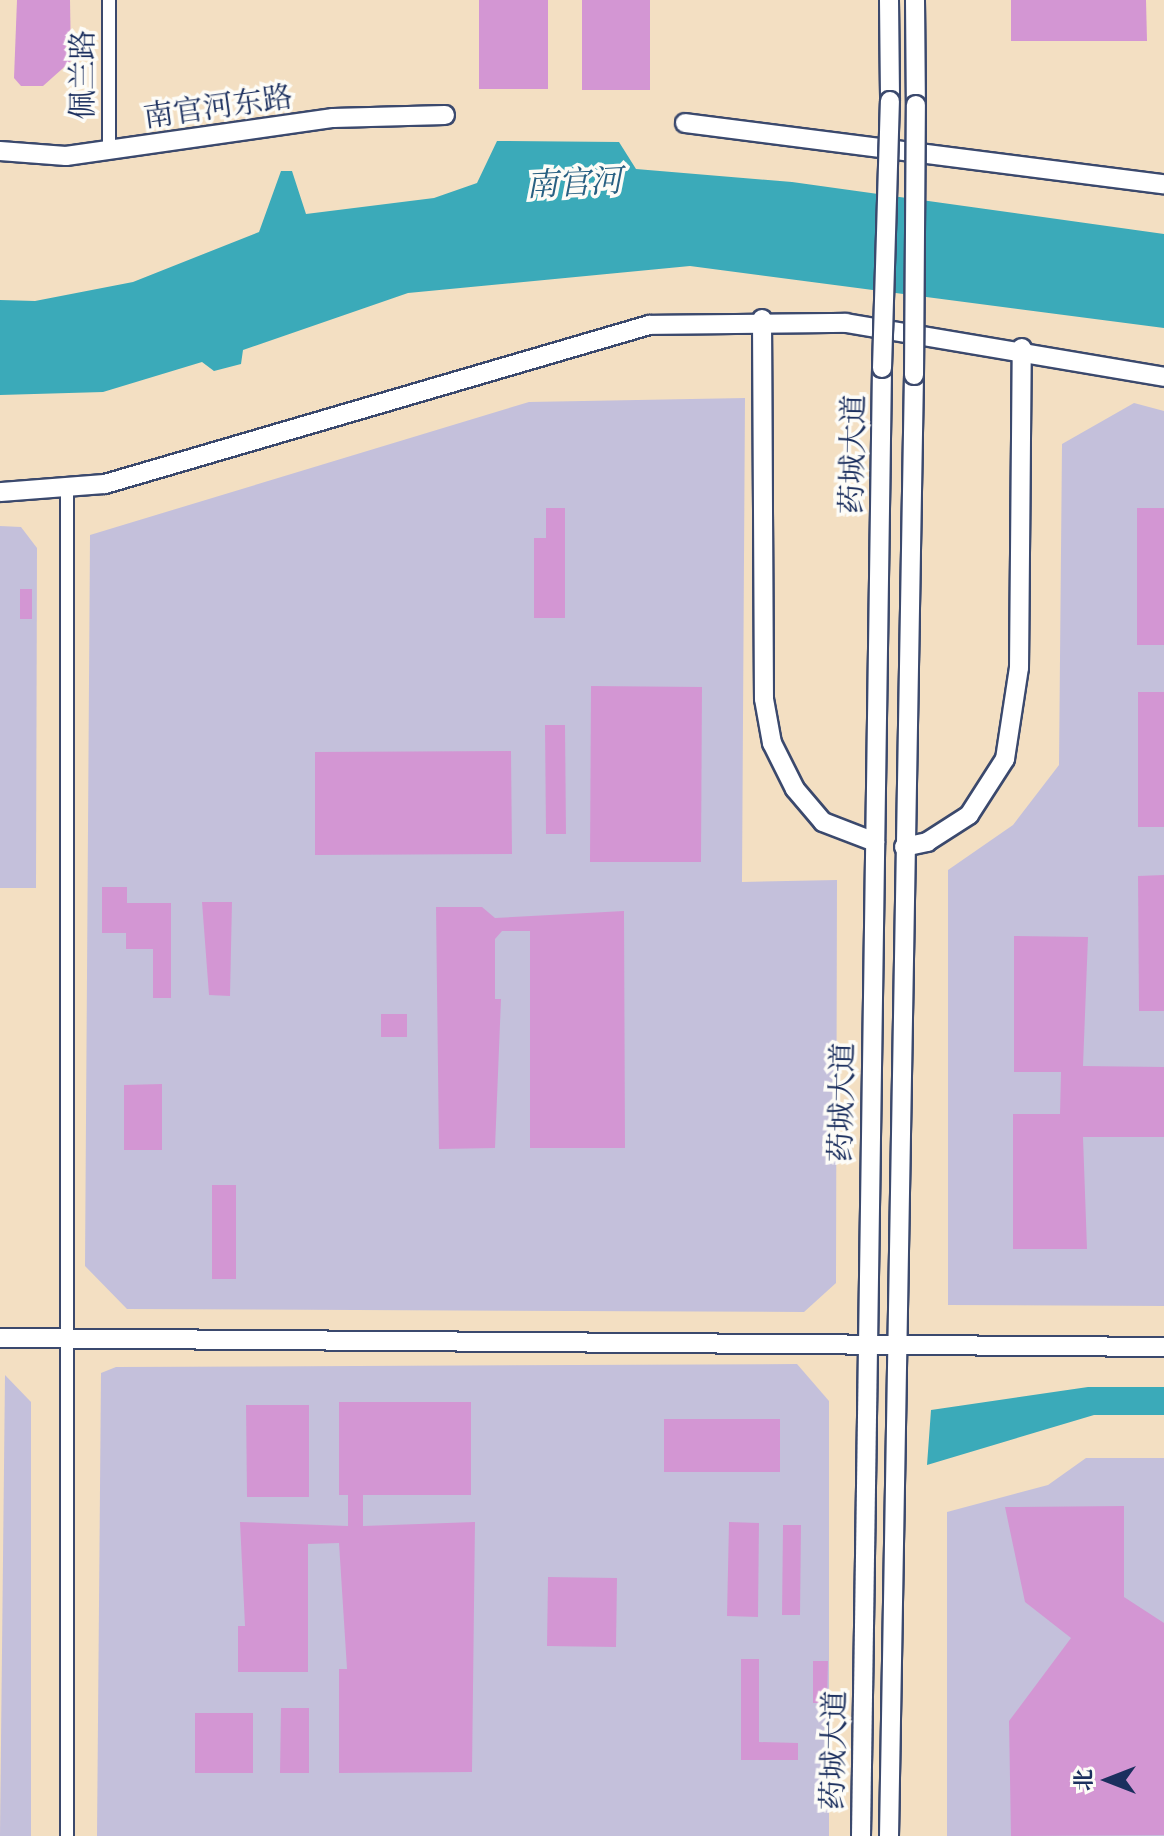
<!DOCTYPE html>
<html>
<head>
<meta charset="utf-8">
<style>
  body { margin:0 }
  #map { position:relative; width:1164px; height:1836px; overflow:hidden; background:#f3dfc2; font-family:"EB Garamond","Noto Serif SC",serif }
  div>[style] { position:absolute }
  .industrial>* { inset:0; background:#c4c0db }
  .water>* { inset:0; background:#3baab9 }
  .building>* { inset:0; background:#d396d3 }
  .roads { filter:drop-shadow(2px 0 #3b496d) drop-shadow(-2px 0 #3b496d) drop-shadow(0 2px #3b496d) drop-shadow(0 -2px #3b496d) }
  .street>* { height:12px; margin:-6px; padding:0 6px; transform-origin:6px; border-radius:6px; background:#fff }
  .secondary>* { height:18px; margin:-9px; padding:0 9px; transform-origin:9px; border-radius:9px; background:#fff }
  .bridges { filter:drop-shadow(2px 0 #3b496d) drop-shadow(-2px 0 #3b496d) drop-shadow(0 2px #3b496d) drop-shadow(0 -2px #3b496d) }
  .secondary-bridge>* { height:18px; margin:-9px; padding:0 9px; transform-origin:9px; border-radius:9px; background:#fff }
  span { translate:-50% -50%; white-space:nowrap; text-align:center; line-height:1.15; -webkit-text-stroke:7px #fdfcf7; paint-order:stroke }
  .street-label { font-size:30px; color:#1b2f5e }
  .water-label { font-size:32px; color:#286082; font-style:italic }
  .north { position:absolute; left:1068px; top:1740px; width:80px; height:80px; -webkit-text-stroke:6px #fdfcf7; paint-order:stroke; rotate:270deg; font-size:22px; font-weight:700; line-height:32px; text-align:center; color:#1b2f5e }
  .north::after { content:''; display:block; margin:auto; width:28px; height:36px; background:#1b2f5e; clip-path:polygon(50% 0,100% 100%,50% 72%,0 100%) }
</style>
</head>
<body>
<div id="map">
  <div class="industrial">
    <i style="clip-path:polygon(745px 398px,742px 882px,837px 880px,836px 1283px,804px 1312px,127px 1309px,85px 1266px,90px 535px,529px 402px)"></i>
    <i style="clip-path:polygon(1134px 403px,1164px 411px,1164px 1306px,948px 1305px,948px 870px,1013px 825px,1059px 765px,1062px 444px)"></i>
    <i style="clip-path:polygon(0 526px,21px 527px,37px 548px,36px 888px,0 888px)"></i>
    <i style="clip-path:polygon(797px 1364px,829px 1401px,829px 1836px,97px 1836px,101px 1373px,116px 1367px)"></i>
    <i style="clip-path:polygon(5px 1375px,31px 1402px,31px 1836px,0 1836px)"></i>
    <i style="clip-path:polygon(1086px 1458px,1164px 1458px,1164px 1836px,947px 1836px,947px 1512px,1048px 1485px)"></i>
  </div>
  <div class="water">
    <i style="clip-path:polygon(497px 141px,619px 142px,636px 169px,792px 182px,1164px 234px,1164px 328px,690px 266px,408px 293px,243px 350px,241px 364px,214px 371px,202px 362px,103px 392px,0 395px,0 300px,35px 301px,133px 282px,259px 232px,281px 171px,292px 171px,306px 214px,434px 198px,477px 183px)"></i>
    <i style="clip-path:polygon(1088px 1387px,1164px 1387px,1164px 1415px,1094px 1415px,927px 1465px,931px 1410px)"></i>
  </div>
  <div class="building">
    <i style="clip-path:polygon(17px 0,70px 0,71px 61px,43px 86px,21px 86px,14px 78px)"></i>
    <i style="clip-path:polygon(479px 0,548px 0,548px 89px,479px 89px)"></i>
    <i style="clip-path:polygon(582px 0,650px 0,650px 90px,582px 90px)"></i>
    <i style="clip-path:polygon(1011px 0,1146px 0,1147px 41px,1011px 41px)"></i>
    <i style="clip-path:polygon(546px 508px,565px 508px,565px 618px,534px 618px,534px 538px,546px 538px)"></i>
    <i style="clip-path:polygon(1137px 508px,1164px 508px,1164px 645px,1137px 645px)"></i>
    <i style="clip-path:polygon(20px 589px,32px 589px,32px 619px,20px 619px)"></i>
    <i style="clip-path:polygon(591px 686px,702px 687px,701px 862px,590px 862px)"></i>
    <i style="clip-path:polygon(1138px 692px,1164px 692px,1164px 827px,1138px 827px)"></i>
    <i style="clip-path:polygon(545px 725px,565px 725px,566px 834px,546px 834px)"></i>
    <i style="clip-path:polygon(511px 751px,512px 854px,315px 855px,315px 752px)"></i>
    <i style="clip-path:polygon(1164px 875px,1164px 1011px,1139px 1011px,1138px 876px)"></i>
    <i style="clip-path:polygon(102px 887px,127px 887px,127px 903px,171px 903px,171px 998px,153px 998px,153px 949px,126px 949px,126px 933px,102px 933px)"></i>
    <i style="clip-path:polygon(202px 902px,232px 902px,230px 996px,209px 995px)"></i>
    <i style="clip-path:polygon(436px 907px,482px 907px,495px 918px,624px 911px,625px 1148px,530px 1148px,530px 931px,502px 931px,495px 939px,495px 999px,501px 999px,495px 1148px,439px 1149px)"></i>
    <i style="clip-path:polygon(1014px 936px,1088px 937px,1083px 1066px,1164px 1067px,1164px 1137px,1083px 1137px,1087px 1249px,1013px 1249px,1013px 1114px,1060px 1114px,1061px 1072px,1014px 1072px)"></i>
    <i style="clip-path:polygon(381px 1014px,407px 1014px,407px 1037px,381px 1037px)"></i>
    <i style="clip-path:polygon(162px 1084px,162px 1150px,124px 1150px,124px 1085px)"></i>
    <i style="clip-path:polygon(212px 1185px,236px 1185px,236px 1279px,212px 1279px)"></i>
    <i style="clip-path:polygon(339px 1402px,471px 1402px,471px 1495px,363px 1495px,363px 1526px,475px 1522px,472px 1772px,339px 1773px,339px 1669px,347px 1669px,339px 1543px,308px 1544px,308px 1672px,238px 1672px,238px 1626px,245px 1626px,240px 1522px,348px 1526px,348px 1495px,339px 1495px)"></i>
    <i style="clip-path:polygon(246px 1405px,309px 1405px,309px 1497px,247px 1497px)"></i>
    <i style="clip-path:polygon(664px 1419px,780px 1419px,780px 1472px,664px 1472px)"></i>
    <i style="clip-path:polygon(1124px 1506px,1124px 1597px,1164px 1623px,1164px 1835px,1011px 1836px,1009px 1721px,1071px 1638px,1025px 1602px,1005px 1507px)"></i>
    <i style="clip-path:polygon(729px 1522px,759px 1523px,758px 1617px,727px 1616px)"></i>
    <i style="clip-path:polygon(783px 1525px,801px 1525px,800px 1615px,782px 1615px)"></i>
    <i style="clip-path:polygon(548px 1577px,617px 1578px,616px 1647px,547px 1646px)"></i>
    <i style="clip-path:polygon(741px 1659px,759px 1659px,759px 1742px,798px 1743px,798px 1760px,741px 1760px)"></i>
    <i style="clip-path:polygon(813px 1661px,828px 1661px,827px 1703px,813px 1703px)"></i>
    <i style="clip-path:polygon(281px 1708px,309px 1708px,309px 1773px,280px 1773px)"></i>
    <i style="clip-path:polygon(195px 1713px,253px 1713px,253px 1773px,195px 1773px)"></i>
  </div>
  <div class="roads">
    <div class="street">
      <i style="left:109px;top:0;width:151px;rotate:90deg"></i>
      <i style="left:67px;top:488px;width:1348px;rotate:90deg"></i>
    </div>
    <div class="secondary">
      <i style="left:889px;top:0;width:101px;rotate:89.4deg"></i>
      <i style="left:915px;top:0;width:105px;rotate:89.5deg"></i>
      <i style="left:685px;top:123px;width:483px;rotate:7.3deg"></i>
      <i style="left:0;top:151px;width:66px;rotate:4.3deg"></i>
      <i style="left:66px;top:156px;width:270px;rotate:-8.1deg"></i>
      <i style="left:333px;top:118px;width:112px;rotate:-1.5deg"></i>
      <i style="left:762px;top:319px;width:380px;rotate:89.7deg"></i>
      <i style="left:764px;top:699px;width:45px;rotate:79.7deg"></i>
      <i style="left:772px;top:743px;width:51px;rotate:63.4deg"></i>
      <i style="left:795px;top:789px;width:43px;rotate:49.7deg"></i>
      <i style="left:823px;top:822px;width:56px;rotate:21deg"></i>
      <i style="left:0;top:492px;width:105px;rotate:-4.4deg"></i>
      <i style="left:105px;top:484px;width:567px;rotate:-16.29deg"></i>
      <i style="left:649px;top:325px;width:197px;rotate:-0.6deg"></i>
      <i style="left:846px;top:323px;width:323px;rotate:9.6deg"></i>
      <i style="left:904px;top:847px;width:24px;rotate:-12deg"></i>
      <i style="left:927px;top:842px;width:50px;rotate:-32.7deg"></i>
      <i style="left:969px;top:815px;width:67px;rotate:-57.3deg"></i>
      <i style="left:1005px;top:759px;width:92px;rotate:-81.3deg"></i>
      <i style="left:1019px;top:668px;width:320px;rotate:-89.5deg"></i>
      <i style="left:0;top:1338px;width:1164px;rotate:0.44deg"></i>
      <i style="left:861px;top:1836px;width:1468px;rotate:-89.18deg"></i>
      <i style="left:889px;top:1836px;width:1461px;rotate:-89.02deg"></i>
    </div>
  </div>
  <div class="bridges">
    <div class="secondary-bridge">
      <i style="left:882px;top:368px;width:267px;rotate:-88.3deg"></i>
      <i style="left:914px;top:375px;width:270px;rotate:-89.6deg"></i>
    </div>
  </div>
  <div class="street-label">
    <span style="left:83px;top:75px;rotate:-90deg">佩兰路</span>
    <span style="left:218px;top:107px;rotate:-8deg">南官河东路</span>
    <span style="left:853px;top:454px;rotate:-89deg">药城大道</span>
    <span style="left:842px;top:1102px;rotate:-89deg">药城大道</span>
    <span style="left:834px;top:1750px;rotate:-89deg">药城大道</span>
  </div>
  <div class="water-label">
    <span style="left:574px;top:183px;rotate:-3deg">南官河</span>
  </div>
  <div class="north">北</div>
</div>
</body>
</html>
